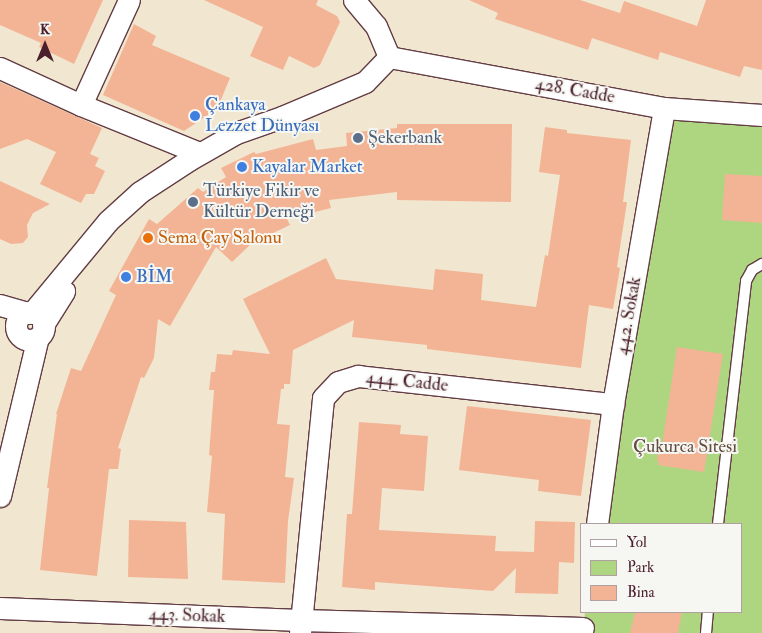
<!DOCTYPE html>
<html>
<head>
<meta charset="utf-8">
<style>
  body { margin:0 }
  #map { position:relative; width:762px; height:633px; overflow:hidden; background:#f1e7d1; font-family:"IM FELL Double Pica",serif }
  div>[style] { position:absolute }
  .green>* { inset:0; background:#aed681 }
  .building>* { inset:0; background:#f2b494 }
  .roads { filter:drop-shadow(1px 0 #633d44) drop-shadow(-1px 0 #633d44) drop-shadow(0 1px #633d44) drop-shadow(0 -1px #633d44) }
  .service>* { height:10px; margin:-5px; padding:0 5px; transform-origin:5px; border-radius:5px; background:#fff }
  .minor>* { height:21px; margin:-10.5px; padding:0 10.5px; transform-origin:10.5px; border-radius:10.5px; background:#fff }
  .minor>.ring { margin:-10.5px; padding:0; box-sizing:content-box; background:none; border:21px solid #fff; border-radius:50% }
  .dots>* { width:14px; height:14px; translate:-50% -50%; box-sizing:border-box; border:2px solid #f6f6f2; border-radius:50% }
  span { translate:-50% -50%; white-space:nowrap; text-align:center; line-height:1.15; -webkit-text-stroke:4px #f6f6f2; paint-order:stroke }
  .street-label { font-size:18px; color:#4a1f2b }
  .shop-label { font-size:18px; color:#366cbe }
  .left { translate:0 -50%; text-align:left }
  .service-label { font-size:18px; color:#4e5e75 }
  .food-label { font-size:18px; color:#c56008 }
  .park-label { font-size:18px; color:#634d40 }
  .legend { position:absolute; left:580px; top:523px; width:162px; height:90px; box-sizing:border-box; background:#f6f6f2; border:1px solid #b1a0a2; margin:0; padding:6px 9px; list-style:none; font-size:15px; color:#4a1f2b }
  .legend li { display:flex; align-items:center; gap:10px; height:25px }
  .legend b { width:25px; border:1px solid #b1a0a2 }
  .north { position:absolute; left:20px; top:20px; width:50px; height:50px; -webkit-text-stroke:4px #f6f6f2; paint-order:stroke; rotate:0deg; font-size:14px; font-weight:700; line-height:20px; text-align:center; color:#4a1f2b }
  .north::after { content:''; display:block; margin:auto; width:18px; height:22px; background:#4a1f2b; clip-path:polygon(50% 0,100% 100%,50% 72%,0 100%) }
</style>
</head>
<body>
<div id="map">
  <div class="green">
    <i style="clip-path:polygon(664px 108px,762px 115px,762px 633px,583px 633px,585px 612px,741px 612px,741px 524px,597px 524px)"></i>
  </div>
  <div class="building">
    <i style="clip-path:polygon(0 0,103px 0,74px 64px,39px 47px,41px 43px,0 25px)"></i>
    <i style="clip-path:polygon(204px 0,318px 0,316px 5px,337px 16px,340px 22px,320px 65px,314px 68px,289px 56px,283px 70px,250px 56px,263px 27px)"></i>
    <i style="clip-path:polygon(469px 0,580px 0,620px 13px,624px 1px,697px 26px,706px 0,762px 0,762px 70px,744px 66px,740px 77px,660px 52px,658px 60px,592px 38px,588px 50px,495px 19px,498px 13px)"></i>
    <i style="clip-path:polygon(134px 24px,156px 36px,152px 45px,230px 78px,217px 109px,184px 131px,103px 95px)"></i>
    <i style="clip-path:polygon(0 82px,102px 128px,90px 154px,99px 158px,95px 166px,105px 171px,94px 194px,86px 194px,81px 203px,40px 184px,56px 152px,27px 139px,0 149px)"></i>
    <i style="clip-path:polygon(397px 124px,512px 124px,511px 202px,397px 200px,397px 192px,329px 200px,331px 208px,287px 219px,290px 225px,252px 243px,232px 262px,216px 247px,170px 326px,158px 319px,154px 358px,144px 378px,141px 377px,118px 448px,121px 449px,118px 469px,109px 469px,97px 576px,40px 570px,49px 488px,47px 488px,57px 414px,56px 414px,71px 368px,81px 371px,116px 295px,109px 291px,149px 219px,157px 224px,198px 188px,203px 192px,226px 177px,221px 168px,254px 152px,256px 154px,313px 139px,316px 150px,347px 146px,346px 133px,397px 128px)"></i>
    <i style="clip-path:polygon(545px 127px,567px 130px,567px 133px,631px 140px,623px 202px,627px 202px,617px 267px,620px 268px,613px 309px,589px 305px,581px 368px,427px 349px,427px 345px,352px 337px,354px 320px,293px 350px,290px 384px,284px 384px,284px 389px,281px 389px,277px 424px,290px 425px,285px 477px,294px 478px,288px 521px,285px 583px,222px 580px,225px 514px,207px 512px,212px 456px,209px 455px,214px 390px,209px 390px,211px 372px,215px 372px,217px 354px,232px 355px,233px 350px,270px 354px,243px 299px,326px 258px,336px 279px,433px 290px,435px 269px,483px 274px,481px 300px,536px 307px,545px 255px,548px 256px,560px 175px,539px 172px)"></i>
    <i style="clip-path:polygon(725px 174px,762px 176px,762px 223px,722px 220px)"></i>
    <i style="clip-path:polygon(0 181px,50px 204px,33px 213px,27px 225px,28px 237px,23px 243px,11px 244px,0 239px)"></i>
    <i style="clip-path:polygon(677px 347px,723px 354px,704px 472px,658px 465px,659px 461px,657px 461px,659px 444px,662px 445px)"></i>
    <i style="clip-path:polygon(467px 406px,591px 420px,581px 496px,538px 491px,539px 480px,459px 470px)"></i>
    <i style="clip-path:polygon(359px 422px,401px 425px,400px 434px,428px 436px,424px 491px,382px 488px,379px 530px,496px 536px,495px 551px,534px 552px,535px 521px,575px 522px,574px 563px,559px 562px,558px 594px,515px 593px,516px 568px,493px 591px,375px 582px,375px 590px,342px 587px,347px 514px,352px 514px)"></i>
    <i style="clip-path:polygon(129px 520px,186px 522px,188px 579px,128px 577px)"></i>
    <i style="clip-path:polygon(635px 612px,682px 612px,678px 633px,630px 633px)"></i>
  </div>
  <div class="roads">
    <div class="service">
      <i style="left:718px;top:524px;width:245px;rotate:-83.4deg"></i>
      <i style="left:746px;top:281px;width:13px;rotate:-61deg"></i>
      <i style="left:752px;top:270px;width:12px;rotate:-31deg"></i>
      <i style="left:706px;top:633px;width:21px;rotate:-85deg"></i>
    </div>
    <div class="minor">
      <i style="left:354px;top:0;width:34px;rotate:50deg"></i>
      <i style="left:376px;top:26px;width:34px;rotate:67deg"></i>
      <i style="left:389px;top:57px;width:280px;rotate:10.5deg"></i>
      <i style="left:664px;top:108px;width:98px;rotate:4.1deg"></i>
      <i style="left:0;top:68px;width:89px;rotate:24.6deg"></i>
      <i style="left:81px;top:105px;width:115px;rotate:-65.4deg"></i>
      <i style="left:81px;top:105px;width:127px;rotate:22.1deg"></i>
      <i style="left:0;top:305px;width:29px;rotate:16deg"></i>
      <i class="ring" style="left:16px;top:312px;width:7px;height:7px"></i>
      <i style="left:32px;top:313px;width:119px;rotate:-50.4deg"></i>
      <i style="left:108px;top:221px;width:43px;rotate:-42.2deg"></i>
      <i style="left:140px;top:192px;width:59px;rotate:-33.1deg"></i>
      <i style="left:189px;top:160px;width:54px;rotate:-29.9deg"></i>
      <i style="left:236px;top:133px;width:49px;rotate:-19.2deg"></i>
      <i style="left:282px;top:117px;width:90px;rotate:-22.9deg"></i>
      <i style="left:365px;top:82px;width:35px;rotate:-46deg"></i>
      <i style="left:43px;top:325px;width:40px;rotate:-58deg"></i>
      <i style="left:0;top:496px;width:163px;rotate:-76.6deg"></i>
      <i style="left:597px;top:524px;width:121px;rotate:-82.4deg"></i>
      <i style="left:613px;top:404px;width:300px;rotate:-80.2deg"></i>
      <i style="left:0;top:608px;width:300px;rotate:2.3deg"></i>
      <i style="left:300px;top:620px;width:283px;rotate:1.6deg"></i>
      <i style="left:300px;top:633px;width:236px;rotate:-84.4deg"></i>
      <i style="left:323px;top:398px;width:22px;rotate:-47deg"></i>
      <i style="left:338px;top:382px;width:21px;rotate:-17deg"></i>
      <i style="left:358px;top:376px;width:257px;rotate:6.3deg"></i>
    </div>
  </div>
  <div class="dots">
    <i style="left:195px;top:116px;background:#3f7fe0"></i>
    <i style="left:358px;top:138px;background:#5c6f8a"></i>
    <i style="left:242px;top:167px;background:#3f7fe0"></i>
    <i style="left:193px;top:202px;background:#5c6f8a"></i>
    <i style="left:148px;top:238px;background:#e8710a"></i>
    <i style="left:126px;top:277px;background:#3f7fe0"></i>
  </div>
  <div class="street-label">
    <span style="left:575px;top:91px;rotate:10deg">428. Cadde</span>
    <span style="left:629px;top:316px;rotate:-80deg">442. Sokak</span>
    <span style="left:407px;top:382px;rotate:6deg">444. Cadde</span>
    <span style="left:187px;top:616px;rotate:2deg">443. Sokak</span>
  </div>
  <div class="shop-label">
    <span class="left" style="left:205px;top:116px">Çankaya<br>Lezzet Dünyası</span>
    <span class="left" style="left:252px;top:167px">Kayalar Market</span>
    <span class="left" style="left:136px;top:277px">BİM</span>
  </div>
  <div class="service-label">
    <span class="left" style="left:368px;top:138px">Şekerbank</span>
    <span class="left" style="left:203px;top:202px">Türkiye Fikir ve<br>Kültür Derneği</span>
  </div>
  <div class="food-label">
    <span class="left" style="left:158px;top:238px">Sema Çay Salonu</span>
  </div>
  <div class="park-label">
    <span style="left:685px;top:447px">Çukurca Sitesi</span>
  </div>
  <ul class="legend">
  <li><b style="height:6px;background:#fff"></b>Yol</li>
  <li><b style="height:14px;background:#aed681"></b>Park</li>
  <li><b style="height:14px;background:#f2b494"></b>Bina</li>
  </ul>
  <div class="north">K</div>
</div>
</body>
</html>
